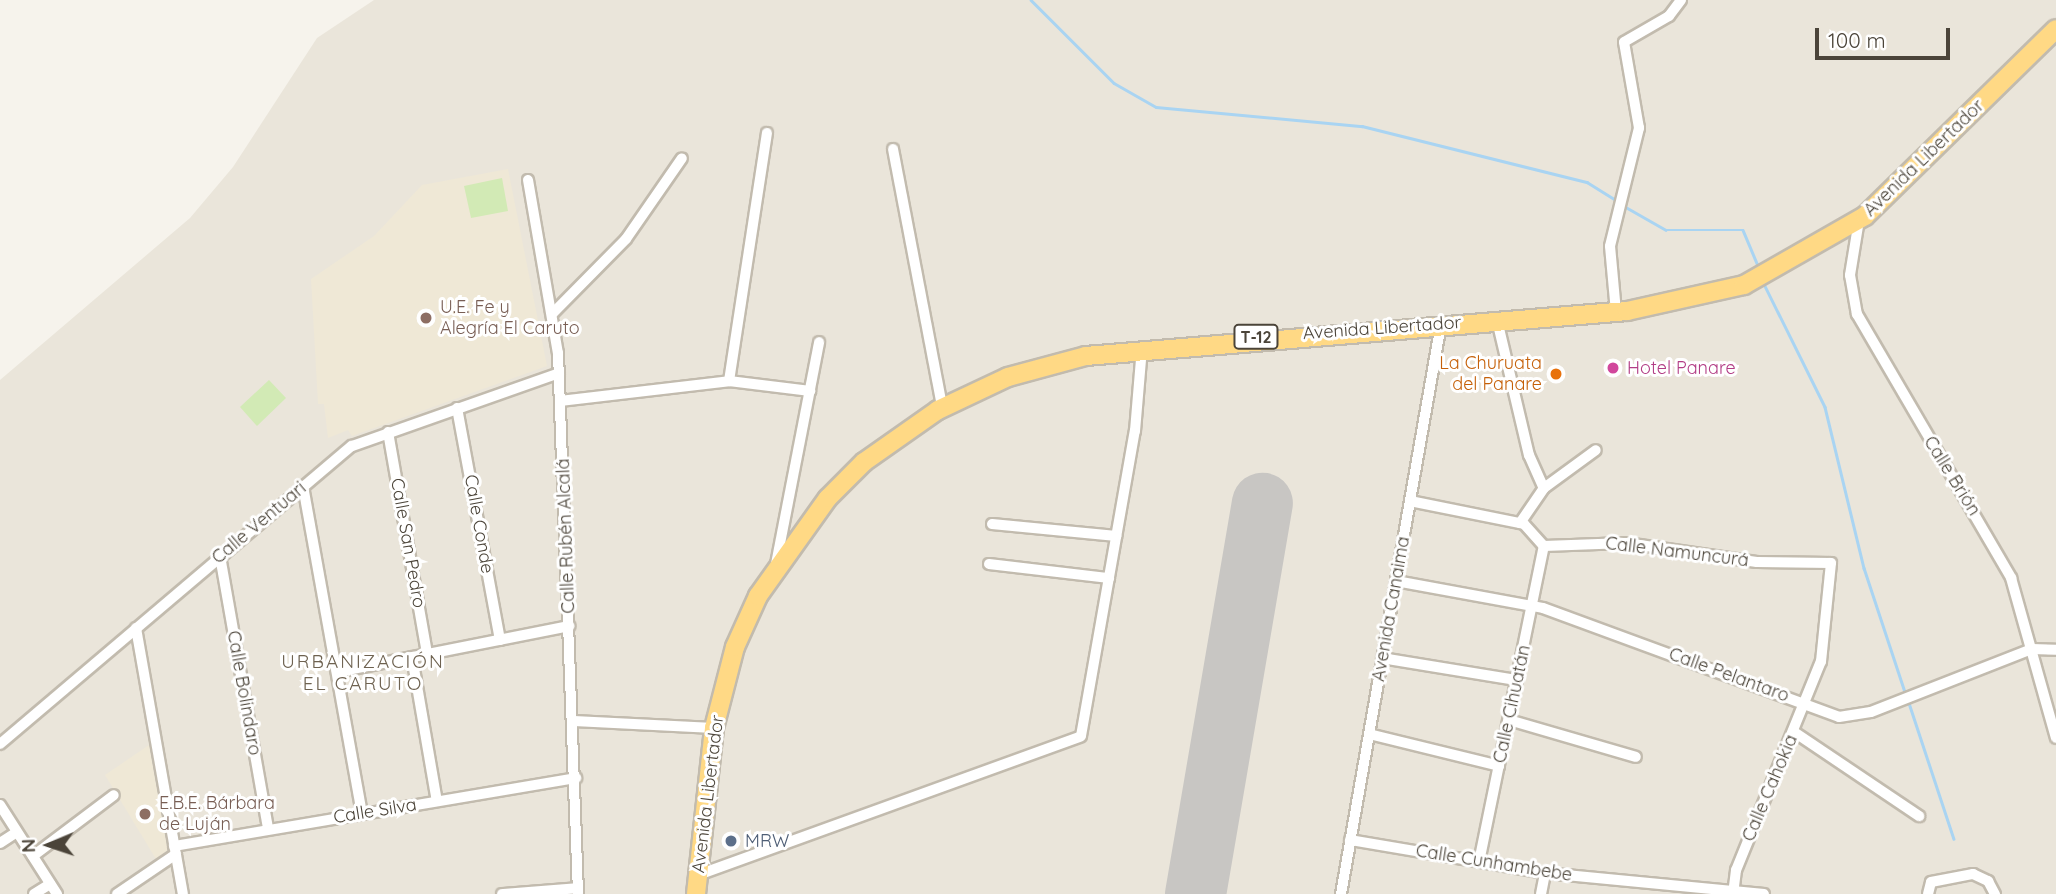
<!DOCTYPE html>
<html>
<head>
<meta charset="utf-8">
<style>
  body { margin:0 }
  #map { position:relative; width:2056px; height:894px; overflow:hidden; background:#f6f3ec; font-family:Quicksand,sans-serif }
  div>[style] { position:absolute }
  .residential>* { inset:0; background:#eae5da }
  .education>* { inset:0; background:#efe8d6 }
  .green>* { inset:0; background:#d2eab5 }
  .stream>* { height:2.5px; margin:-1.25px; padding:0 1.25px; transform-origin:1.25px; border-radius:1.25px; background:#a9d4f2 }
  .runway>* { height:61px; margin:-30.5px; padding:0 30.5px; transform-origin:30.5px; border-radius:30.5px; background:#c8c6c3 }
  .roads { filter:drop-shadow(2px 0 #c2bbae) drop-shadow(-2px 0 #c2bbae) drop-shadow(0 2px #c2bbae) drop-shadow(0 -2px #c2bbae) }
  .minor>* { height:10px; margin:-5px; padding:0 5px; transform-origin:5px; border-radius:5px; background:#fff }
  .trunk>* { height:18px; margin:-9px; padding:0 9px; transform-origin:9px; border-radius:9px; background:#ffd985 }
  .dots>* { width:19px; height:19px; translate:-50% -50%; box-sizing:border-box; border:4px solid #fff; border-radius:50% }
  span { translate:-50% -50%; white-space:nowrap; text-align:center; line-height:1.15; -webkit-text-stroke:6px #fff; paint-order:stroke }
  .shield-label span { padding:2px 5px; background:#fff; border:2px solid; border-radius:5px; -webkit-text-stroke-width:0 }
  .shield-label { font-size:16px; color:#4b4439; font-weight:700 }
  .street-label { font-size:18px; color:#4b4439 }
  .education-label { font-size:18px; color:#785e54 }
  .left { translate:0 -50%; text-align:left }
  .food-label { font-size:18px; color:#c56008 }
  .right { translate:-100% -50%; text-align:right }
  .hotel-label { font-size:18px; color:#b23c85 }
  .service-label { font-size:18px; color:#4e5e75 }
  .neighbourhood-label { font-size:19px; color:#6e6250; letter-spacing:2px }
  .north { position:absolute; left:14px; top:810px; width:70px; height:70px; -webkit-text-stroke:5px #fff; paint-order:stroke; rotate:268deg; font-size:19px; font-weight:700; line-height:28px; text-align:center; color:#4b4439 }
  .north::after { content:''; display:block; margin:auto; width:24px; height:32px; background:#4b4439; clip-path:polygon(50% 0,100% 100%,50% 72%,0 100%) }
  .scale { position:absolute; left:1815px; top:28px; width:135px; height:32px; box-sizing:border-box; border:4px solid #4b4439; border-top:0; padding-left:9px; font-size:21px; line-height:24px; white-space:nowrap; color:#4b4439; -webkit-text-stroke:5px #fff; paint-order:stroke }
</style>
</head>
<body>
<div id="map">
  <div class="residential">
    <i style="clip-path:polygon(374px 0,2056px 0,2056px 894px,0 894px,0 380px,190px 218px,233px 167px,317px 38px)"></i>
  </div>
  <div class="education">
    <i style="clip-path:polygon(508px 169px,547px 366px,352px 436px,348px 430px,328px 438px,324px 404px,318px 404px,311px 279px,374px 236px,422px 185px)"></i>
    <i style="clip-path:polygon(149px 745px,168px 853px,156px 859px,105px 775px)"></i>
  </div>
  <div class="green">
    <i style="clip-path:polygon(502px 178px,508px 211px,471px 218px,464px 186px)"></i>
    <i style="clip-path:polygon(269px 380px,286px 398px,257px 426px,240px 407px)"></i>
  </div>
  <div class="stream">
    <i style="left:1031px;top:0;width:117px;rotate:45deg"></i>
    <i style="left:1114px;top:83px;width:48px;rotate:29.7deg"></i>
    <i style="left:1156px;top:107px;width:207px;rotate:5.3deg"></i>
    <i style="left:1362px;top:126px;width:232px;rotate:14deg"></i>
    <i style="left:1587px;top:182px;width:34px;rotate:32deg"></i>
    <i style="left:1624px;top:206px;width:48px;rotate:29.7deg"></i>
    <i style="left:1666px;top:230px;width:77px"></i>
    <i style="left:1743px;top:230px;width:41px;rotate:67.2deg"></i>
    <i style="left:1765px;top:286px;width:135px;rotate:63.6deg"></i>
    <i style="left:1825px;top:407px;width:166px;rotate:76.4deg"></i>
    <i style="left:1864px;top:568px;width:131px;rotate:71.7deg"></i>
    <i style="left:1908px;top:700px;width:146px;rotate:71.7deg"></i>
  </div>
  <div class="runway">
    <i style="left:1195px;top:894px;width:397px;rotate:-80.3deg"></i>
  </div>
  <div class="roads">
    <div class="minor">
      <i style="left:893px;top:149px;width:263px;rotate:79.2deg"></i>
      <i style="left:528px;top:180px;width:176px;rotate:80.2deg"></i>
      <i style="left:558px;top:353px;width:541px;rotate:87.88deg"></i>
      <i style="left:1859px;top:220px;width:56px;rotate:99.3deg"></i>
      <i style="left:1850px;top:275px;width:40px;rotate:80deg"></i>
      <i style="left:1857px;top:314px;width:306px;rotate:59.7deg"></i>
      <i style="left:2011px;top:578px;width:166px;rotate:74.3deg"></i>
      <i style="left:1616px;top:312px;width:66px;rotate:-95.2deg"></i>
      <i style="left:1610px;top:246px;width:122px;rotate:-76.2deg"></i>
      <i style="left:1639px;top:128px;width:87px;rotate:-99.9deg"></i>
      <i style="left:1624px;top:42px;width:52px;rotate:-30deg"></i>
      <i style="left:1669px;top:16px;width:20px;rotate:-53deg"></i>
      <i style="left:553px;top:313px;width:104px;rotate:-45.4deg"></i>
      <i style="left:626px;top:239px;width:98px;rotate:-55.3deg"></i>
      <i style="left:1497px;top:320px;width:139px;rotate:76.7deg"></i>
      <i style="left:1529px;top:455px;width:36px;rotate:66deg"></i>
      <i style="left:729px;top:381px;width:251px;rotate:-81.3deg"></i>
      <i style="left:560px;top:401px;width:170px;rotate:-6.7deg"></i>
      <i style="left:729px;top:381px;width:82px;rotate:7deg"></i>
      <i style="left:457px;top:408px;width:236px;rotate:79.5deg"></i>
      <i style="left:388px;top:432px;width:225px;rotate:80deg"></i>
      <i style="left:303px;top:486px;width:333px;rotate:79.8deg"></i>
      <i style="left:1410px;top:501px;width:116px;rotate:11.4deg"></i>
      <i style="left:1524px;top:524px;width:30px;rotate:48deg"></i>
      <i style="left:1520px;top:523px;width:42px;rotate:-55.6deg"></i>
      <i style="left:1544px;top:488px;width:64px;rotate:-36.2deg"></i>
      <i style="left:992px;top:524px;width:125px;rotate:5.5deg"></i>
      <i style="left:1544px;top:546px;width:82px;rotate:-2.1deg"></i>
      <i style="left:1626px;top:543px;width:132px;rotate:8.3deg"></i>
      <i style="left:1757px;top:562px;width:74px;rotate:0.8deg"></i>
      <i style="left:1831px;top:563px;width:99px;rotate:95.8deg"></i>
      <i style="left:1821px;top:661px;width:226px;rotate:112.1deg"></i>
      <i style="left:1736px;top:870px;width:24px;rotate:97deg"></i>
      <i style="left:220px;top:556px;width:277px;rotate:80deg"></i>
      <i style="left:776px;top:564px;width:226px;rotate:-79deg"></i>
      <i style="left:989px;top:564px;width:121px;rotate:6.7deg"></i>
      <i style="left:1396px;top:581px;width:149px;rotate:10.4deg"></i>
      <i style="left:1543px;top:608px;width:315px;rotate:20.2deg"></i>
      <i style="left:1839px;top:717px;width:32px;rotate:-9deg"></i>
      <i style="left:1871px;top:712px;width:173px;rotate:-21.4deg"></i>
      <i style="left:2032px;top:649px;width:24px;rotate:2deg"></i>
      <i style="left:136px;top:628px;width:270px;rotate:80deg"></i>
      <i style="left:412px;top:657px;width:146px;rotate:80.2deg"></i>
      <i style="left:1382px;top:658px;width:137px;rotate:9.3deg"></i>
      <i style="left:337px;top:672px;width:237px;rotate:-11.2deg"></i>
      <i style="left:1509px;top:720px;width:132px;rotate:16.2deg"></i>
      <i style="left:574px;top:721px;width:140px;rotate:2.9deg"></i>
      <i style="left:1794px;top:732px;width:151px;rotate:33.9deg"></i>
      <i style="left:1369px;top:734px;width:134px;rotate:13.8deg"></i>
      <i style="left:0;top:744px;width:461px;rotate:-40.3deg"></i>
      <i style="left:352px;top:446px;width:219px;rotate:-19.4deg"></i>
      <i style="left:0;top:805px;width:106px;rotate:57.4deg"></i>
      <i style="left:1350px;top:840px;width:198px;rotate:9.6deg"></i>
      <i style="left:1545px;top:873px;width:220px;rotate:5.5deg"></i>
      <i style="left:0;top:843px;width:20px;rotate:-33deg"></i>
      <i style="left:174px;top:846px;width:408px;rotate:-9.6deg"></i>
      <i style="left:33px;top:856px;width:101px;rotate:-37deg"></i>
      <i style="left:1479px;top:862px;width:323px;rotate:-78.4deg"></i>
      <i style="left:698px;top:875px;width:407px;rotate:-19.9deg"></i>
      <i style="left:1081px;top:736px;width:310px;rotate:-80deg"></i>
      <i style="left:1135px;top:431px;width:83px;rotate:-85.2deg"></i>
      <i style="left:34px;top:894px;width:19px;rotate:-32deg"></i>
      <i style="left:117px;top:894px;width:71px;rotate:-34.1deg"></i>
      <i style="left:502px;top:894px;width:76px;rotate:-4.5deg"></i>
      <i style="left:1341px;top:894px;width:579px;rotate:-80.05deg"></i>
      <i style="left:1541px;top:894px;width:21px;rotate:-79deg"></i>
      <i style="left:1928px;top:894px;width:12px;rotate:-76deg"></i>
      <i style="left:1931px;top:882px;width:43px;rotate:-10.8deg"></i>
      <i style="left:1973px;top:874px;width:17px;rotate:25deg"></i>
      <i style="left:1988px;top:881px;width:15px;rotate:62deg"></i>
    </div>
    <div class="trunk">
      <i style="left:696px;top:894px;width:167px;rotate:-83.8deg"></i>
      <i style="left:714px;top:728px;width:84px;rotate:-75.5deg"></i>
      <i style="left:735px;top:647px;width:56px;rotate:-65.7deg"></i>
      <i style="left:758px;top:596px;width:120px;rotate:-54.5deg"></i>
      <i style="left:828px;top:498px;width:51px;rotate:-45deg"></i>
      <i style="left:864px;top:462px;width:90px;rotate:-35.1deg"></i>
      <i style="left:938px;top:410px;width:77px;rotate:-25.2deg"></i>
      <i style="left:1008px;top:377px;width:81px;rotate:-15.1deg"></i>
      <i style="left:1086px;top:356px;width:543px;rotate:-4.75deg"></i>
      <i style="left:1627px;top:311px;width:120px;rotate:-12.5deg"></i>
      <i style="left:1744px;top:285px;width:139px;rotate:-29.7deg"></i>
      <i style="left:1865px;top:216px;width:267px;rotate:-44.4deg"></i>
    </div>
  </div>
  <div class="dots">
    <i style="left:426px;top:318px;background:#8d6e63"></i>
    <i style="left:1613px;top:368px;background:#d1479c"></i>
    <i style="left:1556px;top:374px;background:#e8710a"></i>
    <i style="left:145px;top:814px;background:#8d6e63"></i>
    <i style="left:731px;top:841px;background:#5c6f8a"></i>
  </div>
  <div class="shield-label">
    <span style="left:1256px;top:337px">T-12</span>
  </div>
  <div class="street-label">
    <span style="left:1924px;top:158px;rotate:-44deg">Avenida Libertador</span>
    <span style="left:1382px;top:328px;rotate:-4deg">Avenida Libertador</span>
    <span style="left:1952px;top:476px;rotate:58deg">Calle Brión</span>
    <span style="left:259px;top:523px;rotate:-40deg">Calle Ventuari</span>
    <span style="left:479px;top:524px;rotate:80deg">Calle Conde</span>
    <span style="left:566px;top:536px;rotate:-92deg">Calle Rubén Alcalá</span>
    <span style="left:408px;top:543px;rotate:80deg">Calle San Pedro</span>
    <span style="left:1677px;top:552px;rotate:7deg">Calle Namuncurá</span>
    <span style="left:1391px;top:609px;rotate:-80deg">Avenida Canaima</span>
    <span style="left:1729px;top:675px;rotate:20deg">Calle Pelantaro</span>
    <span style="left:244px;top:693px;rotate:80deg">Calle Bolindaro</span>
    <span style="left:1512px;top:704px;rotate:-78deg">Calle Cihuatán</span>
    <span style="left:1770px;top:788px;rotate:-67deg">Calle Cahokia</span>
    <span style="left:708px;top:794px;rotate:-83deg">Avenida Libertador</span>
    <span style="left:375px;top:811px;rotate:-9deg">Calle Silva</span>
    <span style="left:1494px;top:863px;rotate:9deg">Calle Cunhambebe</span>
  </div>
  <div class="education-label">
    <span class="left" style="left:440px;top:318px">U.E. Fe y<br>Alegría El Caruto</span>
    <span class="left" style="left:159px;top:814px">E.B.E. Bárbara<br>de Luján</span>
  </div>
  <div class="food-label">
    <span class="right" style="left:1542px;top:374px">La Churuata<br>del Panare</span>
  </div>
  <div class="hotel-label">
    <span class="left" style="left:1627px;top:368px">Hotel Panare</span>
  </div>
  <div class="service-label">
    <span class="left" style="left:745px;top:841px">MRW</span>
  </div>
  <div class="neighbourhood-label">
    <span style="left:363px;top:673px">URBANIZACIÓN<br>EL CARUTO</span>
  </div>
  <div class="north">N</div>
  <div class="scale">100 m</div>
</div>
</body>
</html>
